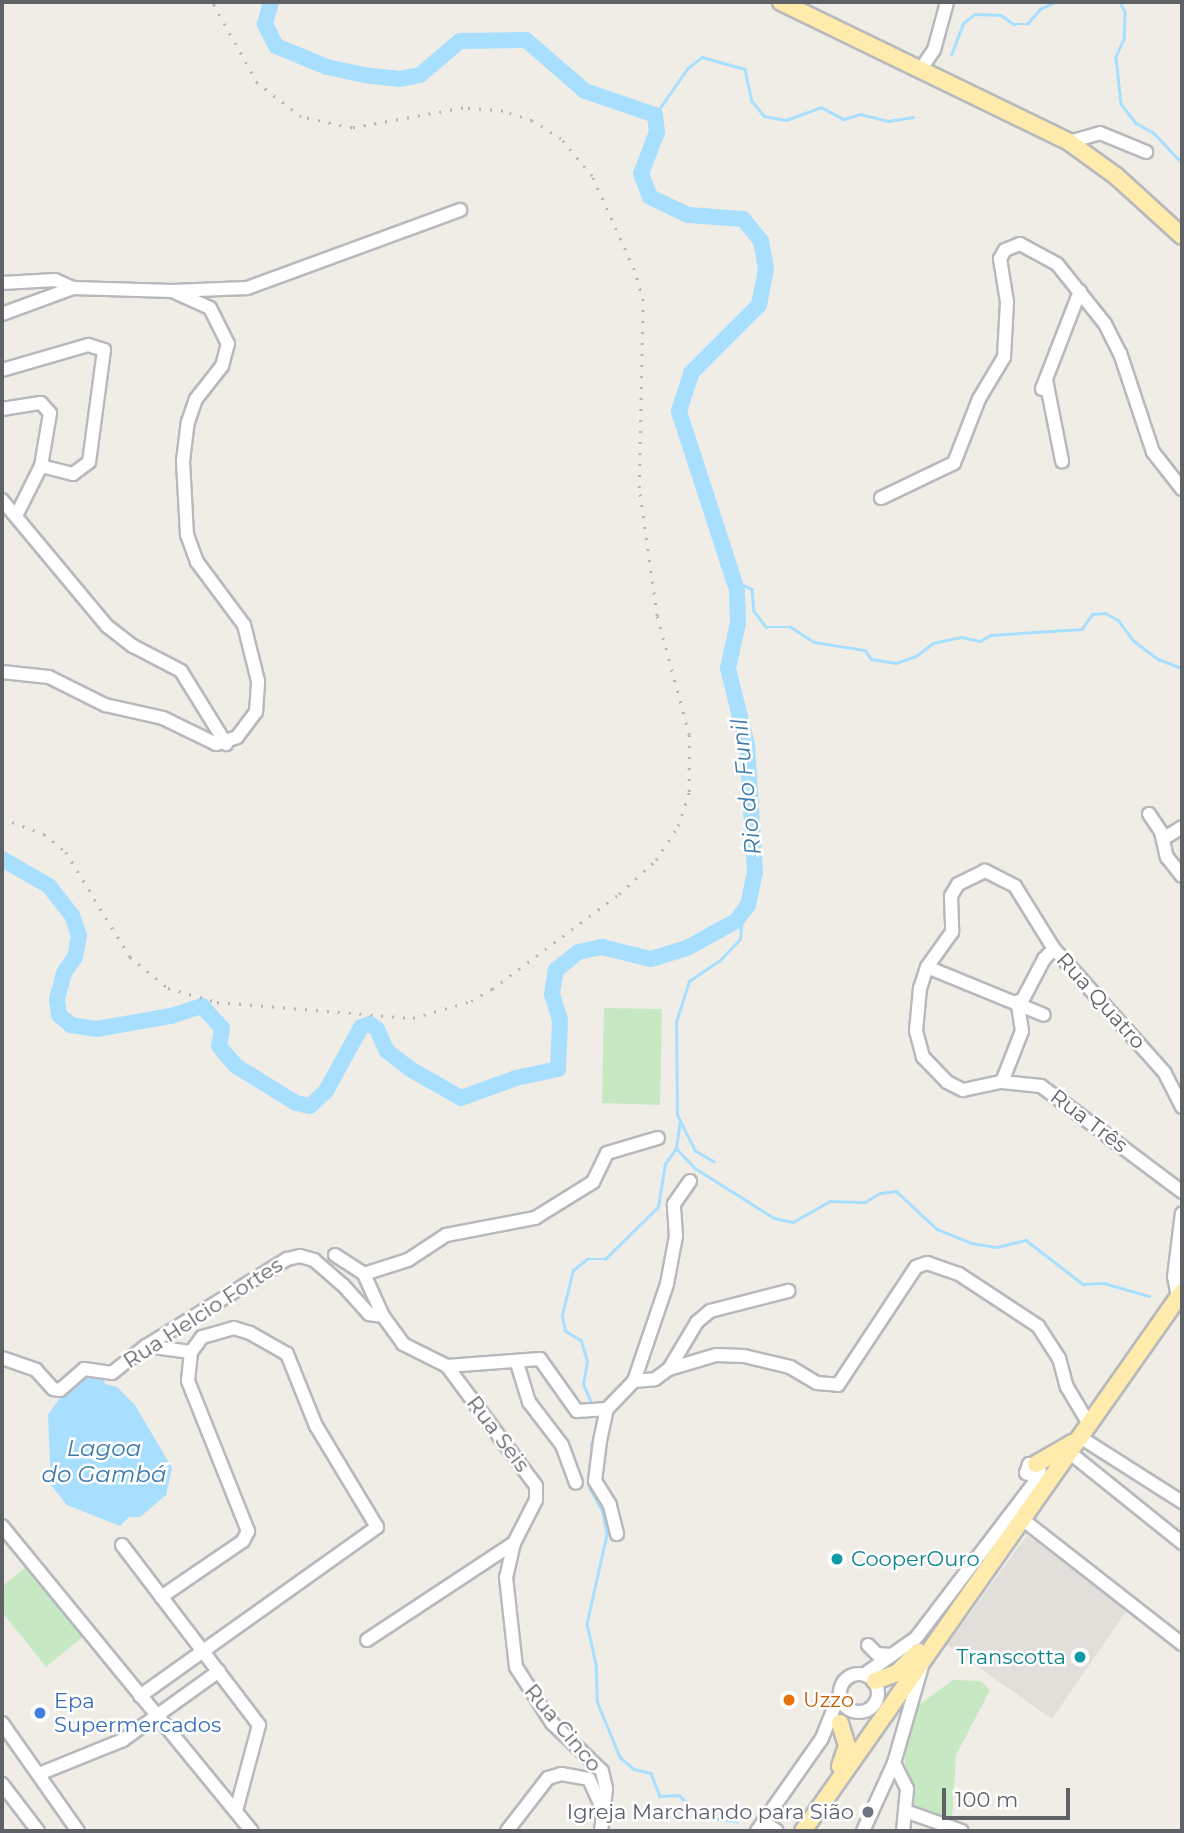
<!DOCTYPE html>
<html>
<head>
<meta charset="utf-8">
<style>
  body { margin:0 }
  #map { position:relative; width:1184px; height:1833px; overflow:hidden; background:#f0ede6; font-family:Montserrat,sans-serif }
  div>[style] { position:absolute }
  .industrial>* { inset:0; background:#e2dfdb }
  .green>* { inset:0; background:#c6e8c3 }
  .water>* { inset:0; background:#a8dfff }
  .stream>* { height:2.5px; margin:-1.25px; padding:0 1.25px; transform-origin:1.25px; border-radius:1.25px; background:#a8dfff }
  .river>* { height:16px; margin:-8px; padding:0 8px; transform-origin:8px; border-radius:8px; background:#a8dfff }
  .roads { filter:drop-shadow(2px 0 #b7b9bd) drop-shadow(-2px 0 #b7b9bd) drop-shadow(0 2px #b7b9bd) drop-shadow(0 -2px #b7b9bd) }
  .minor>* { height:12px; margin:-6px; padding:0 6px; transform-origin:6px; border-radius:6px; background:#fff }
  .minor>.ring { margin:-6px; padding:0; box-sizing:content-box; background:none; border:12px solid #fff; border-radius:50% }
  .major>* { height:16px; margin:-8px; padding:0 8px; transform-origin:8px; border-radius:8px; background:#ffecad }
  .rail>* { height:2.5px; margin-top:-1.25px; transform-origin:0; background:repeating-linear-gradient(90deg,#b5b6b7 0 2px,transparent 0 11px) }
  .dots>* { width:19px; height:19px; translate:-50% -50%; box-sizing:border-box; border:4px solid #fff; border-radius:50% }
  span { translate:-50% -50%; white-space:nowrap; text-align:center; line-height:1.15; -webkit-text-stroke:5px #fff; paint-order:stroke }
  .street-label { font-size:21px; color:#5e6267 }
  .culture-label { font-size:21px; color:#0d838f }
  .left { translate:0 -50%; text-align:left }
  .right { translate:-100% -50%; text-align:right }
  .food-label { font-size:21px; color:#c56008 }
  .shop-label { font-size:21px; color:#366cbe }
  .worship-label { font-size:21px; color:#5b616d }
  .water-label { font-size:23px; color:#3f7baa; font-style:italic }
  .frame { position:absolute; inset:0; border:4px solid #5e6267; pointer-events:none }
  .scale { position:absolute; left:942px; top:1788px; width:128px; height:32px; box-sizing:border-box; border:4px solid #5e6267; border-top:0; padding-left:9px; font-size:21px; line-height:24px; white-space:nowrap; color:#5e6267; -webkit-text-stroke:5px #fff; paint-order:stroke }
</style>
</head>
<body>
<div id="map">
  <div class="industrial">
    <i style="clip-path:polygon(1027px 1535px,1127px 1610px,1052px 1719px,947px 1645px)"></i>
  </div>
  <div class="green">
    <i style="clip-path:polygon(604px 1008px,662px 1009px,660px 1105px,602px 1103px)"></i>
    <i style="clip-path:polygon(28px 1565px,85px 1635px,46px 1667px,2px 1612px,2px 1587px)"></i>
    <i style="clip-path:polygon(953px 1680px,980px 1681px,990px 1690px,956px 1755px,952px 1819px,944px 1821px,915px 1813px,903px 1752px,917px 1706px)"></i>
  </div>
  <div class="water">
    <i style="clip-path:polygon(91px 1374px,103px 1376px,105px 1384px,117px 1387px,135px 1405px,172px 1468px,166px 1495px,140px 1517px,129px 1517px,120px 1526px,67px 1505px,51px 1485px,48px 1415px,61px 1396px)"></i>
  </div>
  <div class="stream">
    <i style="left:1120px;top:2px;width:11px;rotate:63deg"></i>
    <i style="left:1125px;top:12px;width:27px;rotate:92deg"></i>
    <i style="left:1124px;top:39px;width:20px;rotate:114deg"></i>
    <i style="left:1116px;top:57px;width:47px;rotate:83.9deg"></i>
    <i style="left:1121px;top:104px;width:24px;rotate:52deg"></i>
    <i style="left:1136px;top:123px;width:21px;rotate:29deg"></i>
    <i style="left:1154px;top:133px;width:41px;rotate:47deg"></i>
    <i style="left:951px;top:55px;width:34px;rotate:-69deg"></i>
    <i style="left:963px;top:23px;width:15px;rotate:-37deg"></i>
    <i style="left:975px;top:14px;width:26px;rotate:2deg"></i>
    <i style="left:1001px;top:15px;width:16px;rotate:35deg"></i>
    <i style="left:1014px;top:24px;width:13px"></i>
    <i style="left:1027px;top:24px;width:20px;rotate:-49deg"></i>
    <i style="left:1040px;top:9px;width:17px;rotate:-25deg"></i>
    <i style="left:655px;top:115px;width:56px;rotate:-55.2deg"></i>
    <i style="left:687px;top:69px;width:19px;rotate:-39deg"></i>
    <i style="left:702px;top:57px;width:45px;rotate:15.6deg"></i>
    <i style="left:745px;top:69px;width:33px;rotate:78deg"></i>
    <i style="left:752px;top:101px;width:19px;rotate:51deg"></i>
    <i style="left:764px;top:116px;width:22px;rotate:10deg"></i>
    <i style="left:786px;top:120px;width:37px;rotate:-20deg"></i>
    <i style="left:821px;top:107px;width:26px;rotate:28deg"></i>
    <i style="left:844px;top:119px;width:17px;rotate:-17deg"></i>
    <i style="left:860px;top:114px;width:29px;rotate:14deg"></i>
    <i style="left:888px;top:121px;width:25px;rotate:-9deg"></i>
    <i style="left:735px;top:582px;width:18px;rotate:22deg"></i>
    <i style="left:752px;top:589px;width:22px;rotate:85deg"></i>
    <i style="left:754px;top:611px;width:20px;rotate:53deg"></i>
    <i style="left:766px;top:627px;width:25px"></i>
    <i style="left:791px;top:627px;width:27px;rotate:33deg"></i>
    <i style="left:814px;top:642px;width:52px;rotate:8.9deg"></i>
    <i style="left:865px;top:650px;width:11px;rotate:56deg"></i>
    <i style="left:871px;top:659px;width:25px;rotate:9deg"></i>
    <i style="left:896px;top:663px;width:21px;rotate:-19deg"></i>
    <i style="left:916px;top:656px;width:21px;rotate:-37deg"></i>
    <i style="left:933px;top:643px;width:29px;rotate:-12deg"></i>
    <i style="left:961px;top:637px;width:19px;rotate:12deg"></i>
    <i style="left:980px;top:641px;width:13px;rotate:-29deg"></i>
    <i style="left:991px;top:635px;width:91px;rotate:-3.8deg"></i>
    <i style="left:1082px;top:629px;width:18px;rotate:-56deg"></i>
    <i style="left:1092px;top:614px;width:13px;rotate:-4deg"></i>
    <i style="left:1105px;top:613px;width:15px;rotate:28deg"></i>
    <i style="left:1118px;top:620px;width:26px;rotate:53deg"></i>
    <i style="left:1134px;top:641px;width:30px;rotate:37deg"></i>
    <i style="left:1158px;top:659px;width:26px;rotate:21deg"></i>
    <i style="left:676px;top:1148px;width:28px;rotate:46deg"></i>
    <i style="left:695px;top:1168px;width:93px;rotate:32.3deg"></i>
    <i style="left:774px;top:1218px;width:19px;rotate:12deg"></i>
    <i style="left:793px;top:1222px;width:43px;rotate:-29.6deg"></i>
    <i style="left:830px;top:1201px;width:35px;rotate:2deg"></i>
    <i style="left:865px;top:1202px;width:17px;rotate:-31deg"></i>
    <i style="left:880px;top:1193px;width:16px;rotate:-7deg"></i>
    <i style="left:896px;top:1191px;width:56px;rotate:42.8deg"></i>
    <i style="left:937px;top:1229px;width:37px;rotate:22deg"></i>
    <i style="left:971px;top:1243px;width:26px;rotate:9deg"></i>
    <i style="left:997px;top:1247px;width:30px;rotate:-14deg"></i>
    <i style="left:1026px;top:1240px;width:72px;rotate:37.7deg"></i>
    <i style="left:1083px;top:1284px;width:21px;rotate:-3deg"></i>
    <i style="left:1104px;top:1283px;width:47px;rotate:16.1deg"></i>
    <i style="left:714px;top:1162px;width:22px;rotate:-150deg"></i>
    <i style="left:695px;top:1151px;width:40px;rotate:-116.6deg"></i>
    <i style="left:677px;top:1115px;width:93px;rotate:-90.6deg"></i>
    <i style="left:676px;top:1022px;width:43px;rotate:-72.4deg"></i>
    <i style="left:689px;top:981px;width:36px;rotate:-34deg"></i>
    <i style="left:719px;top:961px;width:30px;rotate:-46deg"></i>
    <i style="left:740px;top:939px;width:25px;rotate:-85deg"></i>
    <i style="left:591px;top:1403px;width:21px;rotate:-113deg"></i>
    <i style="left:583px;top:1384px;width:23px;rotate:-80deg"></i>
    <i style="left:587px;top:1361px;width:21px;rotate:-107deg"></i>
    <i style="left:581px;top:1341px;width:19px;rotate:-148deg"></i>
    <i style="left:565px;top:1331px;width:16px;rotate:-101deg"></i>
    <i style="left:562px;top:1315px;width:46px;rotate:-76.3deg"></i>
    <i style="left:573px;top:1270px;width:18px;rotate:-38deg"></i>
    <i style="left:587px;top:1259px;width:18px"></i>
    <i style="left:605px;top:1259px;width:74px;rotate:-44.5deg"></i>
    <i style="left:658px;top:1207px;width:44px;rotate:-80.8deg"></i>
    <i style="left:665px;top:1164px;width:19px;rotate:-55deg"></i>
    <i style="left:676px;top:1148px;width:28px;rotate:-82deg"></i>
    <i style="left:592px;top:1443px;width:45px;rotate:92.5deg"></i>
    <i style="left:590px;top:1488px;width:27px;rotate:62deg"></i>
    <i style="left:603px;top:1512px;width:23px;rotate:80deg"></i>
    <i style="left:607px;top:1535px;width:91px;rotate:102.7deg"></i>
    <i style="left:587px;top:1624px;width:41px;rotate:77.3deg"></i>
    <i style="left:596px;top:1664px;width:37px;rotate:88deg"></i>
    <i style="left:597px;top:1701px;width:61px;rotate:67.7deg"></i>
    <i style="left:620px;top:1757px;width:18px;rotate:41deg"></i>
    <i style="left:634px;top:1769px;width:17px;rotate:13deg"></i>
    <i style="left:651px;top:1773px;width:25px;rotate:69deg"></i>
    <i style="left:660px;top:1796px;width:19px;rotate:-3deg"></i>
    <i style="left:679px;top:1795px;width:32px;rotate:44deg"></i>
    <i style="left:702px;top:1817px;width:35px;rotate:7deg"></i>
  </div>
  <div class="river">
    <i style="left:2px;top:859px;width:54px;rotate:29.9deg"></i>
    <i style="left:49px;top:886px;width:37px;rotate:52deg"></i>
    <i style="left:72px;top:915px;width:21px;rotate:71deg"></i>
    <i style="left:79px;top:935px;width:22px;rotate:100deg"></i>
    <i style="left:75px;top:957px;width:19px;rotate:125deg"></i>
    <i style="left:64px;top:973px;width:27px;rotate:105deg"></i>
    <i style="left:57px;top:999px;width:16px;rotate:83deg"></i>
    <i style="left:59px;top:1015px;width:16px;rotate:40deg"></i>
    <i style="left:71px;top:1025px;width:26px;rotate:9deg"></i>
    <i style="left:97px;top:1029px;width:75px;rotate:-10deg"></i>
    <i style="left:171px;top:1016px;width:33px;rotate:-18deg"></i>
    <i style="left:202px;top:1006px;width:30px;rotate:48deg"></i>
    <i style="left:222px;top:1028px;width:18px;rotate:99deg"></i>
    <i style="left:219px;top:1046px;width:26px;rotate:50deg"></i>
    <i style="left:236px;top:1066px;width:70px;rotate:31.7deg"></i>
    <i style="left:296px;top:1103px;width:14px;rotate:12deg"></i>
    <i style="left:310px;top:1106px;width:22px;rotate:-43deg"></i>
    <i style="left:326px;top:1091px;width:73px;rotate:-61.3deg"></i>
    <i style="left:361px;top:1027px;width:9px;rotate:-18deg"></i>
    <i style="left:370px;top:1024px;width:9px;rotate:36deg"></i>
    <i style="left:377px;top:1029px;width:24px;rotate:66deg"></i>
    <i style="left:387px;top:1051px;width:29px;rotate:38deg"></i>
    <i style="left:410px;top:1069px;width:59px;rotate:29.6deg"></i>
    <i style="left:461px;top:1098px;width:59px;rotate:-20deg"></i>
    <i style="left:516px;top:1078px;width:43px;rotate:-12.1deg"></i>
    <i style="left:558px;top:1069px;width:49px;rotate:-87.7deg"></i>
    <i style="left:560px;top:1020px;width:27px;rotate:-107deg"></i>
    <i style="left:552px;top:994px;width:24px;rotate:-81deg"></i>
    <i style="left:556px;top:970px;width:28px;rotate:-39deg"></i>
    <i style="left:578px;top:952px;width:25px;rotate:-12deg"></i>
    <i style="left:602px;top:947px;width:50px;rotate:13.8deg"></i>
    <i style="left:651px;top:959px;width:38px;rotate:-17deg"></i>
    <i style="left:687px;top:948px;width:56px;rotate:-28.9deg"></i>
    <i style="left:736px;top:921px;width:20px;rotate:-53deg"></i>
    <i style="left:748px;top:905px;width:34px;rotate:-78deg"></i>
    <i style="left:755px;top:872px;width:127px;rotate:-93.6deg"></i>
    <i style="left:747px;top:745px;width:79px;rotate:-103.9deg"></i>
    <i style="left:728px;top:668px;width:46px;rotate:-77.5deg"></i>
    <i style="left:738px;top:623px;width:33px;rotate:-92deg"></i>
    <i style="left:737px;top:590px;width:188px;rotate:-108deg"></i>
    <i style="left:679px;top:411px;width:40px;rotate:-72deg"></i>
    <i style="left:691px;top:373px;width:96px;rotate:-45deg"></i>
    <i style="left:759px;top:305px;width:37px;rotate:-79deg"></i>
    <i style="left:766px;top:269px;width:28px;rotate:-100deg"></i>
    <i style="left:761px;top:241px;width:28px;rotate:-129deg"></i>
    <i style="left:743px;top:219px;width:55px;rotate:-175.8deg"></i>
    <i style="left:688px;top:215px;width:42px;rotate:-154.7deg"></i>
    <i style="left:650px;top:197px;width:25px;rotate:-111deg"></i>
    <i style="left:641px;top:174px;width:45px;rotate:-69.1deg"></i>
    <i style="left:657px;top:132px;width:17px;rotate:-97deg"></i>
    <i style="left:655px;top:115px;width:74px;rotate:-161.1deg"></i>
    <i style="left:585px;top:91px;width:78px;rotate:-139.2deg"></i>
    <i style="left:526px;top:40px;width:66px;rotate:179.1deg"></i>
    <i style="left:460px;top:41px;width:52px;rotate:139.6deg"></i>
    <i style="left:420px;top:75px;width:20px;rotate:169deg"></i>
    <i style="left:400px;top:79px;width:31px;rotate:-174deg"></i>
    <i style="left:369px;top:76px;width:43px;rotate:-167.9deg"></i>
    <i style="left:327px;top:67px;width:55px;rotate:-157.6deg"></i>
    <i style="left:276px;top:46px;width:25px;rotate:-117deg"></i>
    <i style="left:265px;top:24px;width:23px;rotate:-75deg"></i>
  </div>
  <div class="roads">
    <div class="minor">
      <i style="left:921px;top:69px;width:23px;rotate:-56deg"></i>
      <i style="left:934px;top:50px;width:50px;rotate:-74.8deg"></i>
      <i style="left:1069px;top:142px;width:32px;rotate:-16deg"></i>
      <i style="left:1100px;top:133px;width:50px;rotate:22.4deg"></i>
      <i style="left:2px;top:283px;width:53px;rotate:-3.2deg"></i>
      <i style="left:55px;top:280px;width:20px;rotate:24deg"></i>
      <i style="left:73px;top:288px;width:99px;rotate:1.7deg"></i>
      <i style="left:172px;top:291px;width:75px;rotate:-2.3deg"></i>
      <i style="left:247px;top:288px;width:227px;rotate:-20.1deg"></i>
      <i style="left:2px;top:314px;width:76px;rotate:-20.1deg"></i>
      <i style="left:2px;top:370px;width:90px;rotate:-16.2deg"></i>
      <i style="left:88px;top:345px;width:17px;rotate:17deg"></i>
      <i style="left:104px;top:350px;width:113px;rotate:97.6deg"></i>
      <i style="left:89px;top:462px;width:20px;rotate:143deg"></i>
      <i style="left:73px;top:474px;width:33px;rotate:-166deg"></i>
      <i style="left:1046px;top:380px;width:83px;rotate:78.8deg"></i>
      <i style="left:1042px;top:389px;width:105px;rotate:-68.8deg"></i>
      <i style="left:2px;top:409px;width:39px;rotate:-9deg"></i>
      <i style="left:41px;top:403px;width:13px;rotate:48deg"></i>
      <i style="left:50px;top:413px;width:54px;rotate:99.6deg"></i>
      <i style="left:41px;top:466px;width:56px;rotate:116.6deg"></i>
      <i style="left:881px;top:498px;width:81px;rotate:-25.6deg"></i>
      <i style="left:954px;top:463px;width:69px;rotate:-68.7deg"></i>
      <i style="left:979px;top:399px;width:49px;rotate:-59.2deg"></i>
      <i style="left:1004px;top:357px;width:55px;rotate:-86.9deg"></i>
      <i style="left:1007px;top:302px;width:44px;rotate:-99.2deg"></i>
      <i style="left:1000px;top:259px;width:10px;rotate:-61deg"></i>
      <i style="left:1005px;top:250px;width:16px;rotate:-22deg"></i>
      <i style="left:1020px;top:244px;width:42px;rotate:28.4deg"></i>
      <i style="left:1057px;top:264px;width:77px;rotate:51.3deg"></i>
      <i style="left:1105px;top:324px;width:33px;rotate:63deg"></i>
      <i style="left:1120px;top:353px;width:104px;rotate:71.6deg"></i>
      <i style="left:1153px;top:452px;width:47px;rotate:51.9deg"></i>
      <i style="left:2px;top:500px;width:164px;rotate:50.2deg"></i>
      <i style="left:107px;top:626px;width:33px;rotate:38deg"></i>
      <i style="left:133px;top:646px;width:54px;rotate:27.5deg"></i>
      <i style="left:181px;top:671px;width:86px;rotate:58.3deg"></i>
      <i style="left:2px;top:672px;width:47px;rotate:6.1deg"></i>
      <i style="left:49px;top:677px;width:63px;rotate:26.6deg"></i>
      <i style="left:105px;top:705px;width:59px;rotate:12.6deg"></i>
      <i style="left:163px;top:718px;width:59px;rotate:26.1deg"></i>
      <i style="left:216px;top:744px;width:22px;rotate:-18deg"></i>
      <i style="left:237px;top:737px;width:31px;rotate:-53deg"></i>
      <i style="left:256px;top:712px;width:31px;rotate:-86deg"></i>
      <i style="left:258px;top:681px;width:58px;rotate:-104deg"></i>
      <i style="left:244px;top:625px;width:79px;rotate:-126.7deg"></i>
      <i style="left:197px;top:562px;width:29px;rotate:-110deg"></i>
      <i style="left:187px;top:535px;width:74px;rotate:-93.1deg"></i>
      <i style="left:183px;top:461px;width:39px;rotate:-83deg"></i>
      <i style="left:188px;top:422px;width:24px;rotate:-71deg"></i>
      <i style="left:196px;top:399px;width:42px;rotate:-51.8deg"></i>
      <i style="left:222px;top:366px;width:23px;rotate:-75deg"></i>
      <i style="left:228px;top:344px;width:40px;rotate:-116.6deg"></i>
      <i style="left:210px;top:308px;width:42px;rotate:-155.9deg"></i>
      <i style="left:1149px;top:814px;width:22px;rotate:56deg"></i>
      <i style="left:1161px;top:832px;width:26px;rotate:77deg"></i>
      <i style="left:1167px;top:857px;width:24px;rotate:52deg"></i>
      <i style="left:1163px;top:839px;width:22px;rotate:-32deg"></i>
      <i style="left:927px;top:967px;width:126px;rotate:22.3deg"></i>
      <i style="left:1021px;top:1003px;width:50px;rotate:-62.4deg"></i>
      <i style="left:1044px;top:959px;width:14px;rotate:-45deg"></i>
      <i style="left:1002px;top:1082px;width:55px;rotate:-68.6deg"></i>
      <i style="left:1022px;top:1031px;width:30px;rotate:-99deg"></i>
      <i style="left:1182px;top:1107px;width:38px;rotate:-117deg"></i>
      <i style="left:1165px;top:1073px;width:166px;rotate:-131.8deg"></i>
      <i style="left:1054px;top:949px;width:74px;rotate:-121.8deg"></i>
      <i style="left:1015px;top:886px;width:34px;rotate:-153deg"></i>
      <i style="left:985px;top:871px;width:30px;rotate:154deg"></i>
      <i style="left:958px;top:884px;width:14px;rotate:120deg"></i>
      <i style="left:951px;top:896px;width:36px;rotate:88deg"></i>
      <i style="left:952px;top:932px;width:43px;rotate:125.5deg"></i>
      <i style="left:927px;top:967px;width:22px;rotate:108deg"></i>
      <i style="left:920px;top:988px;width:43px;rotate:95.3deg"></i>
      <i style="left:916px;top:1031px;width:27px;rotate:75deg"></i>
      <i style="left:923px;top:1057px;width:35px;rotate:46deg"></i>
      <i style="left:947px;top:1082px;width:18px;rotate:27deg"></i>
      <i style="left:963px;top:1090px;width:40px;rotate:-12deg"></i>
      <i style="left:1002px;top:1082px;width:39px;rotate:6deg"></i>
      <i style="left:1041px;top:1086px;width:176px;rotate:36.9deg"></i>
      <i style="left:335px;top:1255px;width:35px;rotate:33deg"></i>
      <i style="left:364px;top:1274px;width:46px;rotate:65.7deg"></i>
      <i style="left:364px;top:1274px;width:46px;rotate:-17.7deg"></i>
      <i style="left:408px;top:1260px;width:45px;rotate:-33.3deg"></i>
      <i style="left:446px;top:1235px;width:91px;rotate:-10.8deg"></i>
      <i style="left:535px;top:1218px;width:68px;rotate:-31.8deg"></i>
      <i style="left:593px;top:1182px;width:32px;rotate:-64deg"></i>
      <i style="left:607px;top:1153px;width:53px;rotate:-16.4deg"></i>
      <i style="left:1179px;top:1302px;width:25px;rotate:-101deg"></i>
      <i style="left:1174px;top:1277px;width:64px;rotate:-82.9deg"></i>
      <i style="left:146px;top:1346px;width:45px;rotate:7.6deg"></i>
      <i style="left:2px;top:1358px;width:36px;rotate:19deg"></i>
      <i style="left:36px;top:1370px;width:25px;rotate:48deg"></i>
      <i style="left:53px;top:1389px;width:7px;rotate:8deg"></i>
      <i style="left:60px;top:1390px;width:32px;rotate:-41deg"></i>
      <i style="left:84px;top:1369px;width:28px;rotate:8deg"></i>
      <i style="left:112px;top:1373px;width:43px;rotate:-38.5deg"></i>
      <i style="left:146px;top:1346px;width:166px;rotate:-31.7deg"></i>
      <i style="left:287px;top:1259px;width:13px;rotate:-13deg"></i>
      <i style="left:300px;top:1256px;width:15px;rotate:16deg"></i>
      <i style="left:314px;top:1260px;width:38px;rotate:41deg"></i>
      <i style="left:343px;top:1285px;width:39px;rotate:48deg"></i>
      <i style="left:369px;top:1314px;width:14px;rotate:8deg"></i>
      <i style="left:383px;top:1316px;width:34px;rotate:54deg"></i>
      <i style="left:403px;top:1344px;width:49px;rotate:26.6deg"></i>
      <i style="left:447px;top:1366px;width:93px;rotate:-4.3deg"></i>
      <i style="left:540px;top:1359px;width:64px;rotate:54.6deg"></i>
      <i style="left:577px;top:1411px;width:30px;rotate:-4deg"></i>
      <i style="left:517px;top:1363px;width:41px;rotate:72.9deg"></i>
      <i style="left:529px;top:1402px;width:54px;rotate:52.5deg"></i>
      <i style="left:562px;top:1445px;width:40px;rotate:69.8deg"></i>
      <i style="left:447px;top:1366px;width:149px;rotate:53.4deg"></i>
      <i style="left:536px;top:1486px;width:14px;rotate:90deg"></i>
      <i style="left:536px;top:1500px;width:48px;rotate:117.1deg"></i>
      <i style="left:514px;top:1543px;width:35px;rotate:103deg"></i>
      <i style="left:506px;top:1577px;width:91px;rotate:83.7deg"></i>
      <i style="left:516px;top:1667px;width:67px;rotate:57.3deg"></i>
      <i style="left:552px;top:1723px;width:69px;rotate:43.8deg"></i>
      <i style="left:602px;top:1771px;width:18px;rotate:77deg"></i>
      <i style="left:606px;top:1789px;width:42px;rotate:96.8deg"></i>
      <i style="left:669px;top:1369px;width:49px;rotate:-16.6deg"></i>
      <i style="left:716px;top:1355px;width:28px;rotate:2deg"></i>
      <i style="left:744px;top:1356px;width:47px;rotate:13.4deg"></i>
      <i style="left:790px;top:1367px;width:31px;rotate:31deg"></i>
      <i style="left:817px;top:1383px;width:21px;rotate:5deg"></i>
      <i style="left:838px;top:1385px;width:141px;rotate:-56.5deg"></i>
      <i style="left:916px;top:1267px;width:12px;rotate:-20deg"></i>
      <i style="left:927px;top:1263px;width:34px;rotate:19deg"></i>
      <i style="left:959px;top:1274px;width:95px;rotate:33.4deg"></i>
      <i style="left:1038px;top:1326px;width:38px;rotate:57deg"></i>
      <i style="left:1059px;top:1358px;width:30px;rotate:75deg"></i>
      <i style="left:1067px;top:1387px;width:43px;rotate:59.3deg"></i>
      <i style="left:634px;top:1381px;width:21px;rotate:-5deg"></i>
      <i style="left:655px;top:1379px;width:17px;rotate:-36deg"></i>
      <i style="left:669px;top:1369px;width:55px;rotate:-59.2deg"></i>
      <i style="left:697px;top:1322px;width:17px;rotate:-40deg"></i>
      <i style="left:710px;top:1311px;width:81px;rotate:-14.4deg"></i>
      <i style="left:1080px;top:1437px;width:121px;rotate:32.5deg"></i>
      <i style="left:1069px;top:1452px;width:145px;rotate:38.8deg"></i>
      <i style="left:1022px;top:1519px;width:203px;rotate:38deg"></i>
      <i style="left:2px;top:1526px;width:394px;rotate:50.7deg"></i>
      <i style="left:617px;top:1534px;width:30px;rotate:-104deg"></i>
      <i style="left:610px;top:1505px;width:28px;rotate:-122deg"></i>
      <i style="left:595px;top:1481px;width:40px;rotate:-82.9deg"></i>
      <i style="left:600px;top:1441px;width:33px;rotate:-78deg"></i>
      <i style="left:607px;top:1409px;width:39px;rotate:-46deg"></i>
      <i style="left:634px;top:1381px;width:102px;rotate:-71.2deg"></i>
      <i style="left:667px;top:1284px;width:49px;rotate:-79.4deg"></i>
      <i style="left:676px;top:1236px;width:32px;rotate:-94deg"></i>
      <i style="left:674px;top:1204px;width:28px;rotate:-55deg"></i>
      <i style="left:122px;top:1545px;width:226px;rotate:52.7deg"></i>
      <i style="left:259px;top:1725px;width:89px;rotate:105deg"></i>
      <i style="left:367px;top:1640px;width:176px;rotate:-33.4deg"></i>
      <i style="left:868px;top:1645px;width:13px;rotate:45deg"></i>
      <i style="left:877px;top:1654px;width:15px;rotate:4deg"></i>
      <i class="ring" style="left:840px;top:1674px;width:26px;height:26px"></i>
      <i style="left:865px;top:1674px;width:62px;rotate:-35.2deg"></i>
      <i style="left:916px;top:1638px;width:205px;rotate:-52.7deg"></i>
      <i style="left:1040px;top:1475px;width:9px;rotate:-96deg"></i>
      <i style="left:1039px;top:1466px;width:10px;rotate:-169deg"></i>
      <i style="left:1029px;top:1464px;width:9px;rotate:108deg"></i>
      <i style="left:1026px;top:1473px;width:12px;rotate:24deg"></i>
      <i style="left:140px;top:1696px;width:291px;rotate:-35.5deg"></i>
      <i style="left:377px;top:1527px;width:118px;rotate:-121.1deg"></i>
      <i style="left:316px;top:1426px;width:78px;rotate:-111.9deg"></i>
      <i style="left:287px;top:1354px;width:43px;rotate:-150.4deg"></i>
      <i style="left:250px;top:1333px;width:17px;rotate:-163deg"></i>
      <i style="left:234px;top:1328px;width:33px;rotate:164deg"></i>
      <i style="left:202px;top:1337px;width:19px;rotate:126deg"></i>
      <i style="left:191px;top:1352px;width:29px;rotate:96deg"></i>
      <i style="left:188px;top:1381px;width:162px;rotate:68.2deg"></i>
      <i style="left:248px;top:1531px;width:11px;rotate:117deg"></i>
      <i style="left:243px;top:1541px;width:99px;rotate:145.7deg"></i>
      <i style="left:2px;top:1723px;width:132px;rotate:54.9deg"></i>
      <i style="left:894px;top:1763px;width:29px;rotate:63deg"></i>
      <i style="left:907px;top:1789px;width:42px;rotate:95.4deg"></i>
      <i style="left:39px;top:1774px;width:91px;rotate:-22deg"></i>
      <i style="left:123px;top:1740px;width:118px;rotate:-35.7deg"></i>
      <i style="left:2px;top:1784px;width:59px;rotate:52.5deg"></i>
      <i style="left:905px;top:1811px;width:60px;rotate:19.3deg"></i>
      <i style="left:765px;top:1823px;width:14px;rotate:34deg"></i>
      <i style="left:507px;top:1831px;width:67px;rotate:-52.3deg"></i>
      <i style="left:548px;top:1778px;width:14px;rotate:-17deg"></i>
      <i style="left:561px;top:1774px;width:28px;rotate:10deg"></i>
      <i style="left:589px;top:1779px;width:30px;rotate:66deg"></i>
      <i style="left:757px;top:1831px;width:113px;rotate:-55deg"></i>
      <i style="left:822px;top:1738px;width:48px;rotate:-68.2deg"></i>
      <i style="left:863px;top:1831px;width:75px;rotate:-65.5deg"></i>
      <i style="left:894px;top:1763px;width:101px;rotate:-73.9deg"></i>
    </div>
    <div class="major">
      <i style="left:781px;top:2px;width:320px;rotate:25.9deg"></i>
      <i style="left:1069px;top:142px;width:58px;rotate:35.9deg"></i>
      <i style="left:1116px;top:176px;width:89px;rotate:42.3deg"></i>
      <i style="left:1036px;top:1464px;width:42px;rotate:-30.3deg"></i>
      <i style="left:875px;top:1681px;width:23px;rotate:-20deg"></i>
      <i style="left:897px;top:1673px;width:30px;rotate:-45deg"></i>
      <i style="left:840px;top:1766px;width:21px;rotate:-71deg"></i>
      <i style="left:847px;top:1746px;width:24px;rotate:-107deg"></i>
      <i style="left:803px;top:1831px;width:659px;rotate:-54.89deg"></i>
    </div>
  </div>
  <div class="rail">
    <i style="left:2px;top:818px;width:45px;rotate:20.9deg"></i>
    <i style="left:44px;top:834px;width:28px;rotate:39deg"></i>
    <i style="left:66px;top:852px;width:123px;rotate:58.6deg"></i>
    <i style="left:130px;top:957px;width:49px;rotate:39.2deg"></i>
    <i style="left:168px;top:988px;width:51px;rotate:15.9deg"></i>
    <i style="left:217px;top:1002px;width:197px;rotate:4.7deg"></i>
    <i style="left:413px;top:1018px;width:60px;rotate:-16.3deg"></i>
    <i style="left:471px;top:1001px;width:24px;rotate:-30deg"></i>
    <i style="left:492px;top:989px;width:159px;rotate:-36.8deg"></i>
    <i style="left:619px;top:894px;width:50px;rotate:-42.6deg"></i>
    <i style="left:656px;top:860px;width:40px;rotate:-57.1deg"></i>
    <i style="left:678px;top:826px;width:36px;rotate:-72deg"></i>
    <i style="left:689px;top:792px;width:57px;rotate:-90deg"></i>
    <i style="left:689px;top:735px;width:123px;rotate:-105.1deg"></i>
    <i style="left:657px;top:616px;width:129px;rotate:-98deg"></i>
    <i style="left:639px;top:488px;width:187px;rotate:-88.8deg"></i>
    <i style="left:643px;top:301px;width:32px;rotate:-106deg"></i>
    <i style="left:634px;top:270px;width:103px;rotate:-114.1deg"></i>
    <i style="left:592px;top:176px;width:48px;rotate:-130deg"></i>
    <i style="left:561px;top:139px;width:34px;rotate:-148deg"></i>
    <i style="left:532px;top:121px;width:31px;rotate:-161deg"></i>
    <i style="left:503px;top:111px;width:40px;rotate:-175.7deg"></i>
    <i style="left:463px;top:108px;width:113px;rotate:169.8deg"></i>
    <i style="left:352px;top:128px;width:52px;rotate:-167.8deg"></i>
    <i style="left:301px;top:117px;width:56px;rotate:-142.3deg"></i>
    <i style="left:257px;top:83px;width:93px;rotate:-119.1deg"></i>
  </div>
  <div class="dots">
    <i style="left:837px;top:1559px;background:#0f9aa8"></i>
    <i style="left:1080px;top:1657px;background:#0f9aa8"></i>
    <i style="left:789px;top:1700px;background:#e8710a"></i>
    <i style="left:40px;top:1713px;background:#3f7fe0"></i>
    <i style="left:868px;top:1812px;background:#6b7280"></i>
  </div>
  <div class="street-label">
    <span style="left:1101px;top:1001px;rotate:48deg">Rua Quatro</span>
    <span style="left:1089px;top:1121px;rotate:37deg">Rua Três</span>
    <span style="left:203px;top:1313px;rotate:-33deg">Rua Helcio Fortes</span>
    <span style="left:498px;top:1434px;rotate:53deg">Rua Seis</span>
    <span style="left:563px;top:1728px;rotate:50deg">Rua Cinco</span>
  </div>
  <div class="culture-label">
    <span class="left" style="left:851px;top:1559px">CooperOuro</span>
    <span class="right" style="left:1066px;top:1657px">Transcotta</span>
  </div>
  <div class="food-label">
    <span class="left" style="left:803px;top:1700px">Uzzo</span>
  </div>
  <div class="shop-label">
    <span class="left" style="left:54px;top:1713px">Epa<br>Supermercados</span>
  </div>
  <div class="worship-label">
    <span class="right" style="left:854px;top:1812px">Igreja Marchando para Sião</span>
  </div>
  <div class="water-label">
    <span style="left:746px;top:787px;rotate:-96deg">Rio do Funil</span>
    <span style="left:104px;top:1461px">Lagoa<br>do Gambá</span>
  </div>
  <div class="frame"></div>
  <div class="scale">100 m</div>
</div>
</body>
</html>
